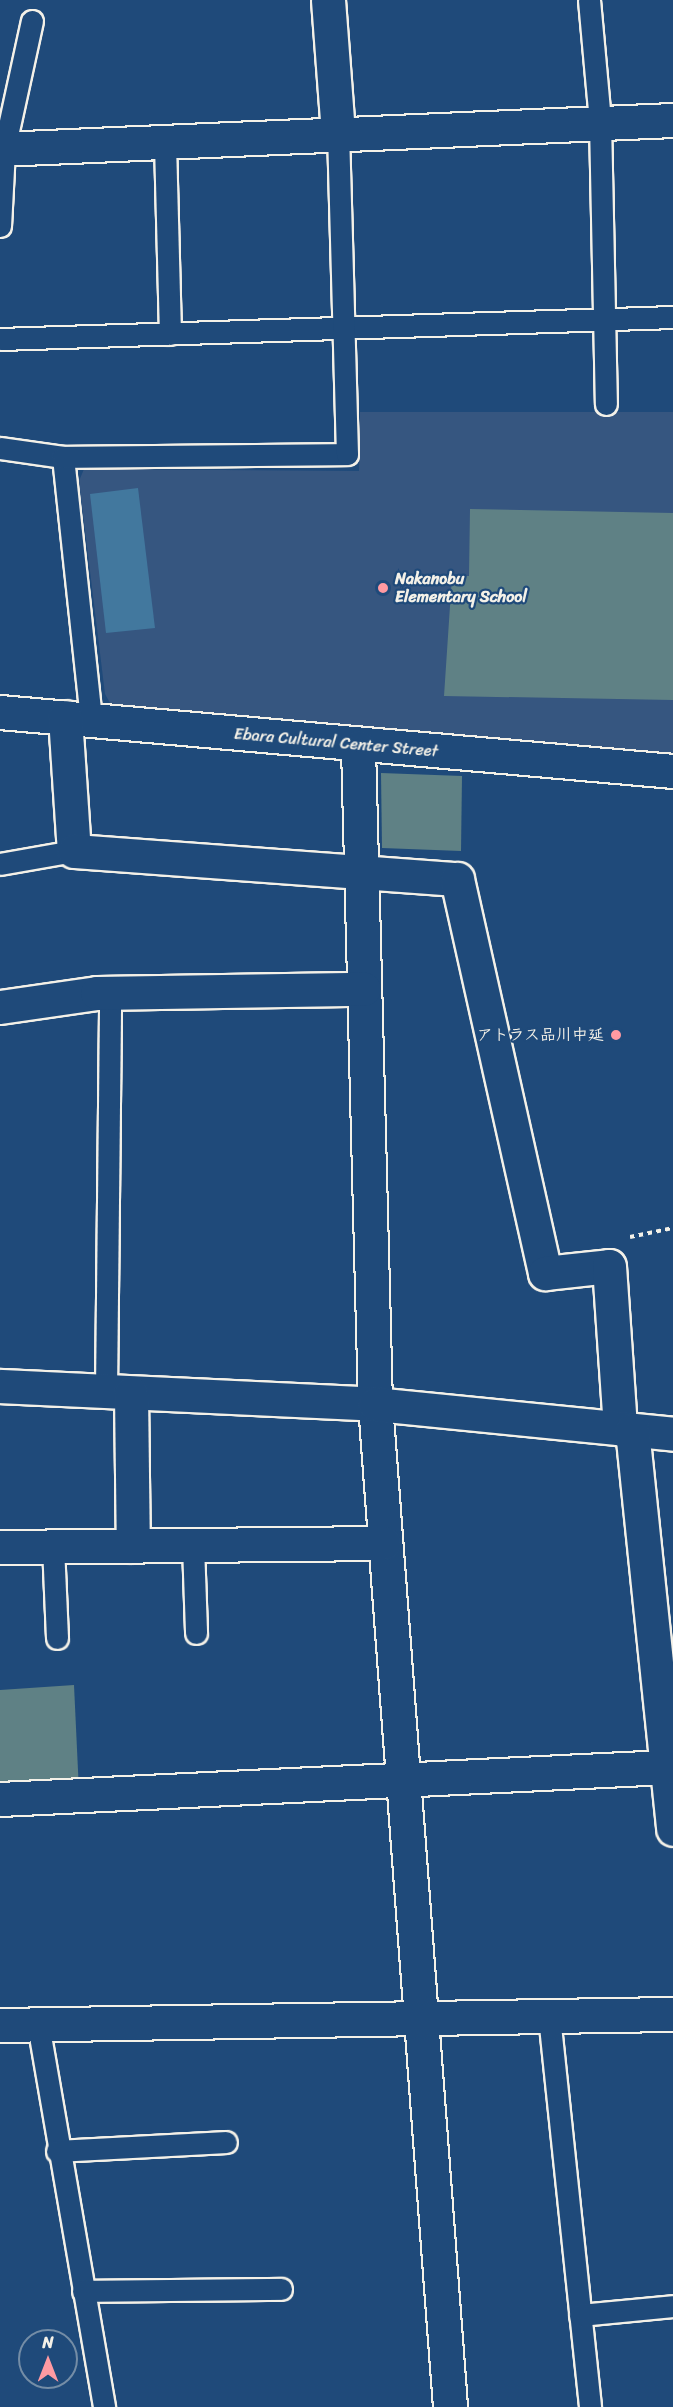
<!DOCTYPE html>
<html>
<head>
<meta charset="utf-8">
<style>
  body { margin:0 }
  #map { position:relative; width:673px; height:2407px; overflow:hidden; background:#1f4a7a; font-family:Sriracha,"Klee One",sans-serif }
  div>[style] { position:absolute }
  .built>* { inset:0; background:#365680 }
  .green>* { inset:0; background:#5f8185 }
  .water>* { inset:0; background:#42789e }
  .path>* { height:4px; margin-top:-2px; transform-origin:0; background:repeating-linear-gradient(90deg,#f4f1e8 0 4.5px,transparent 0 9px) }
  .roads { filter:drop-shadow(2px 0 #f4f1e8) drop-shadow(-2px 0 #f4f1e8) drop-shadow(0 2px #f4f1e8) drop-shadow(0 -2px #f4f1e8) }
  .service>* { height:21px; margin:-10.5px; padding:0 10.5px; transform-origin:10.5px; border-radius:10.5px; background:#1f4a7a }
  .minor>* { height:33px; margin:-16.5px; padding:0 16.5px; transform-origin:16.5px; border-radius:16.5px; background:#1f4a7a }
  .dots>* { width:16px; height:16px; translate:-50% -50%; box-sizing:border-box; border:3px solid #1f4a7a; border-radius:50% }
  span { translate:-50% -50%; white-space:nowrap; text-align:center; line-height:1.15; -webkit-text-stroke:4.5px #1f4a7a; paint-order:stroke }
  .poi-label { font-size:16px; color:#f4f1e8; font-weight:700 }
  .left { translate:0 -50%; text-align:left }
  .right { translate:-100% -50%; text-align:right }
  .street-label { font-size:16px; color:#f4f1e8 }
  .north { position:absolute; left:18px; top:2329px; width:60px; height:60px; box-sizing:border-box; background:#1f4a7a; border:2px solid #748da6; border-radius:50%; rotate:0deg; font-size:16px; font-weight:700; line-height:24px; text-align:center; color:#f4f1e8 }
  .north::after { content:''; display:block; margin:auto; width:21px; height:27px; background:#ff9aa2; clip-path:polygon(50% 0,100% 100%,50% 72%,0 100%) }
</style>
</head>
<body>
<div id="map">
  <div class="built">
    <i style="clip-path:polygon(360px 412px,673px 412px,673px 753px,114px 710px,105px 694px,79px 481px,84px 469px,359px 471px)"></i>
  </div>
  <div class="green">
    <i style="clip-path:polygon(470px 509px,673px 513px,673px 700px,444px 696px,452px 576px,469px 576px)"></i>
    <i style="clip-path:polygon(381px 773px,462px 776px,461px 851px,382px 848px)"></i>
    <i style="clip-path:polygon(74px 1685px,79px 1792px,0 1795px,0 1690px)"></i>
  </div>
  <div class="water">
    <i style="clip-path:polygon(138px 488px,155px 628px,106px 633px,90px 494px)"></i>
  </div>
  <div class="path">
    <i style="left:630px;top:1237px;width:44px;rotate:-11.8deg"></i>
  </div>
  <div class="roads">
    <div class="service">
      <i style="left:589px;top:0;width:122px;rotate:84.8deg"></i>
      <i style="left:600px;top:122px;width:282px;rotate:88.8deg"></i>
      <i style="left:165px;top:143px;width:191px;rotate:88.5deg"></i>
      <i style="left:0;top:226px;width:77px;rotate:-87deg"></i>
      <i style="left:4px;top:149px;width:131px;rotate:-77.7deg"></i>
      <i style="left:0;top:339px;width:673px;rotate:-1.87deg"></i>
      <i style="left:0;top:448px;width:64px;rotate:8.1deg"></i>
      <i style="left:91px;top:719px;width:263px;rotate:-96.1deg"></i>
      <i style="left:63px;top:457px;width:284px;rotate:-0.6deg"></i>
      <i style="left:347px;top:454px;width:322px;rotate:-91.6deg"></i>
      <i style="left:0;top:864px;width:75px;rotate:-10deg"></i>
      <i style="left:106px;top:1392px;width:399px;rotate:-89.4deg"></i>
      <i style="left:193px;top:1545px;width:88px;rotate:88deg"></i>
      <i style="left:53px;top:1546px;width:92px;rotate:87.5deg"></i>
      <i style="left:549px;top:2016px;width:393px;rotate:84deg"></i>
      <i style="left:38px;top:2024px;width:389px;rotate:80.2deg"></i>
      <i style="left:57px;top:2151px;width:169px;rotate:-3deg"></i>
      <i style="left:83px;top:2291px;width:198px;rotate:-0.6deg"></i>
      <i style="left:580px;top:2315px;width:93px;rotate:-5.5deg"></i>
    </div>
    <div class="minor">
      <i style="left:328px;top:0;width:132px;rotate:85.7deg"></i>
      <i style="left:0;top:149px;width:674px;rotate:-2.47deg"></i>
      <i style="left:0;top:712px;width:676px;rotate:5.01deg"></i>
      <i style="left:65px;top:717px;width:134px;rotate:86.2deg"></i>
      <i style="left:74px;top:851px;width:384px;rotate:4.2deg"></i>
      <i style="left:457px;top:879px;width:404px;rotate:77.4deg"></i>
      <i style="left:545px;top:1273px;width:64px;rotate:-6.2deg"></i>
      <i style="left:609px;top:1266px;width:163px;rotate:86.1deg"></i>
      <i style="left:358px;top:747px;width:657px;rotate:88.52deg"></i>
      <i style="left:375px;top:1404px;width:1006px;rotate:85.72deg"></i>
      <i style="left:0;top:1007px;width:98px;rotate:-8.2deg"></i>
      <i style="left:97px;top:993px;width:267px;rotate:-0.9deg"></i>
      <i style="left:0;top:1386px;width:375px;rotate:2.7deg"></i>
      <i style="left:375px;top:1404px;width:300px;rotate:5.7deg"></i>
      <i style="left:131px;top:1393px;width:153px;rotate:89.3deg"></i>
      <i style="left:632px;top:1430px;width:401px;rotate:84.1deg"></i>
      <i style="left:0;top:1547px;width:384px;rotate:-0.6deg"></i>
      <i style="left:0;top:1799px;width:668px;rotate:-2.75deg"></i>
      <i style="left:0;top:2025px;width:673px;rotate:-0.94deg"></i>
    </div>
  </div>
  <div class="dots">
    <i style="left:383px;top:588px;background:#ff9aa2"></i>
    <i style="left:616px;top:1035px;background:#ff9aa2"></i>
  </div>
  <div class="poi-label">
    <span class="left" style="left:395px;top:588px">Nakanobu<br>Elementary School</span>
    <span class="right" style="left:604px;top:1035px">アトラス品川中延</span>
  </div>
  <div class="street-label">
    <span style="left:336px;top:743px;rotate:5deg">Ebara Cultural Center Street</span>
  </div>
  <div class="north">N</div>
</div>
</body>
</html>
